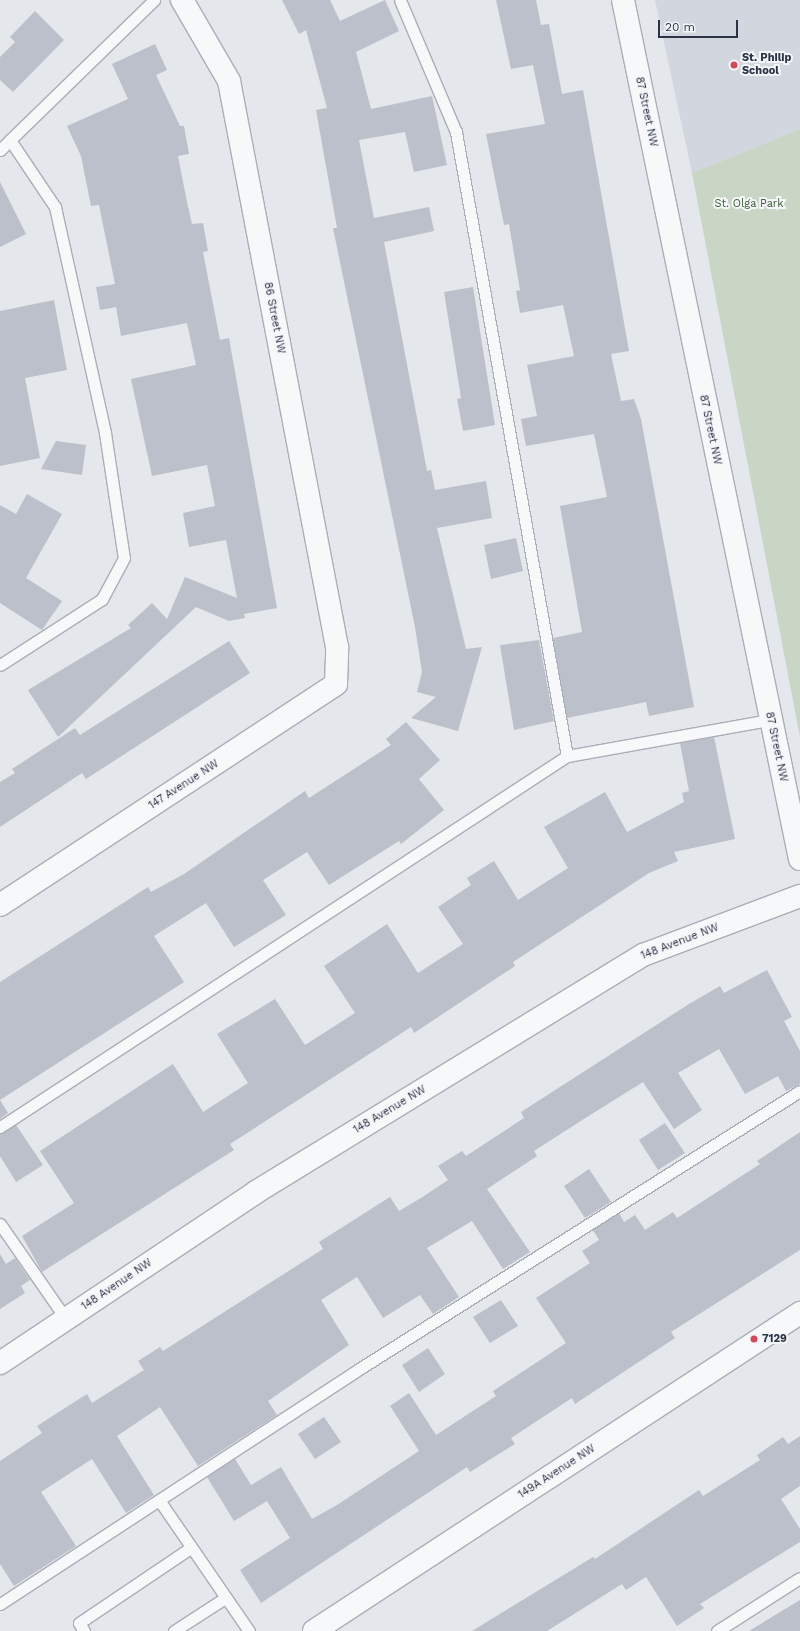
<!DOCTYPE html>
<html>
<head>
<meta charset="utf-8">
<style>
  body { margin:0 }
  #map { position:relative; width:800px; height:1631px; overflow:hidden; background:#e4e7ec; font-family:"Work Sans",sans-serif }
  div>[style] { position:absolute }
  .built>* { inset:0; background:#d2d6de }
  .green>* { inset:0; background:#c9d6c5 }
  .building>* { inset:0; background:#bbc0ca }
  .roads { filter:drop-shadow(1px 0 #a9aeb7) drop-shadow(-1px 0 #a9aeb7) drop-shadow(0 1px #a9aeb7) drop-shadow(0 -1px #a9aeb7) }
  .service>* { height:11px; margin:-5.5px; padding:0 5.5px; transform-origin:5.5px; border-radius:5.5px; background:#f7f8fa }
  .minor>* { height:22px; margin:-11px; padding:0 11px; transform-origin:11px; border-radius:11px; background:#f7f8fa }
  .tertiary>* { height:22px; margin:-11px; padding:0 11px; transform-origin:11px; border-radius:11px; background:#f7f8fa }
  .dots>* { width:11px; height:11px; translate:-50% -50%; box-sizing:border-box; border:2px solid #f4f6f9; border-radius:50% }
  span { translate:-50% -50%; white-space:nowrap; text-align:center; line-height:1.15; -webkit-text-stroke:4px #f4f6f9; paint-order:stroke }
  .poi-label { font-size:11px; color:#2b3445; font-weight:700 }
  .left { translate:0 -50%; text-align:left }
  .street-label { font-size:11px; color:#2b3445 }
  .park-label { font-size:11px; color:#3f6138 }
  .scale { position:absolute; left:658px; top:20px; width:80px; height:18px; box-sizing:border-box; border:2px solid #2b3445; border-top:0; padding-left:5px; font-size:12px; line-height:14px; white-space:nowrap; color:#2b3445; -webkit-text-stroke:3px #f4f6f9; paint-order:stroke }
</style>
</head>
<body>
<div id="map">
  <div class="built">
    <i style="clip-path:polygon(655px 0,800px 0,800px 129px,692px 173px)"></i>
  </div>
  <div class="green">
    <i style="clip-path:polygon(800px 129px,800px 737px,692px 173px)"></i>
  </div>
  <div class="building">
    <i style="clip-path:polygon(282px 0,330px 0,340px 21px,385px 0,399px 31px,356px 52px,371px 109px,432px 96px,447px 165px,414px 172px,405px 132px,359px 140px,374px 218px,429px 207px,434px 231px,384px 242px,427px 471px,431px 470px,435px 490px,486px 481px,492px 518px,437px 528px,466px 649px,482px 647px,458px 731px,411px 718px,436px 697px,417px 692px,422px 672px,415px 627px,333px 228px,337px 228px,316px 110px,327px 108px,306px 30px,299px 34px)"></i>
    <i style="clip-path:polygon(496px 0,536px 0,541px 25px,549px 24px,562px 94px,583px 90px,629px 351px,611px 354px,621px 401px,634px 399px,641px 419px,694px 707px,649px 716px,646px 702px,567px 718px,553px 638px,582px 632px,560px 506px,607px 497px,594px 434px,526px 446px,521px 419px,537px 416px,527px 365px,574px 356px,563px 305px,520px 313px,516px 291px,520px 290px,509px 224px,504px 225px,486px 134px,545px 124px,533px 65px,511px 69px)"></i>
    <i style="clip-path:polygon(35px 11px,64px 40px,13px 92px,0 80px,0 57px,15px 42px,10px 37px)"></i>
    <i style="clip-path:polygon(155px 44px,167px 70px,156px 75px,180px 126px,184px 126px,189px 154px,178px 156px,187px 202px,192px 224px,203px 223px,208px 251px,203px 252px,220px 340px,229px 338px,277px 608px,244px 614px,245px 618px,229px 621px,196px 607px,58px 737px,28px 690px,131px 628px,128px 625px,152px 603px,167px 619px,185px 577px,237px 598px,226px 540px,189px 547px,183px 513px,215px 506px,207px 465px,152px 476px,131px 379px,196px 365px,187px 323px,121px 336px,116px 307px,100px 310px,96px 287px,115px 284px,99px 205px,91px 206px,81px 156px,67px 126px,128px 99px,112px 64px)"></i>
    <i style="clip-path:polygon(0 182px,26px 234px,0 247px)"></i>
    <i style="clip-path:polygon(473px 287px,495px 425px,463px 431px,457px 399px,461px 398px,444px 292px)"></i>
    <i style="clip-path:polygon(54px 300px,67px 370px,25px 378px,40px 458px,0 466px,0 311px)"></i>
    <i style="clip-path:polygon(56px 441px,86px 445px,82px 475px,41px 469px)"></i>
    <i style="clip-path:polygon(27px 494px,62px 514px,26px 578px,62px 601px,42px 630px,0 603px,0 505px,16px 514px)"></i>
    <i style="clip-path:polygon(516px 538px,523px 571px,491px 579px,484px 545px)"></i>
    <i style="clip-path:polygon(539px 640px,554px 721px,514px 730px,500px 645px)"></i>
    <i style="clip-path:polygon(229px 641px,250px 673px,86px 779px,82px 773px,0 827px,0 782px,15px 773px,12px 769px,75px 728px,80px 735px)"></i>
    <i style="clip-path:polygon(406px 722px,440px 760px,419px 779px,444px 810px,401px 844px,399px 841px,329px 885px,307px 852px,263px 880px,286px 915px,234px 947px,206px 903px,154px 936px,184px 982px,0 1100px,8px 1113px,0 1119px,0 982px,148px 887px,151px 892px,184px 874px,305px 791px,309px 798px,391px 745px,386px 739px)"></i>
    <i style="clip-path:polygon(714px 737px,735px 839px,674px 852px,678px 861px,649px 873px,513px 962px,515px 966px,414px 1033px,411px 1027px,230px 1144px,234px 1150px,42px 1272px,22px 1236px,74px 1203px,40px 1151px,173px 1064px,203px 1112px,248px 1083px,217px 1034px,275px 999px,305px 1045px,355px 1013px,324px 966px,387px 924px,418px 973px,463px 944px,438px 907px,471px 885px,467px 878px,494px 861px,518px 900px,568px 868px,544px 827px,605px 792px,627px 832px,684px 802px,682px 793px,689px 791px,680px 743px)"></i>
    <i style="clip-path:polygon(767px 970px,792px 1017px,784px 1021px,800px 1051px,800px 1084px,786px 1091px,778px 1076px,745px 1094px,719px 1049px,678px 1073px,702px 1110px,674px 1129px,643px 1082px,587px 1117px,534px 1151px,537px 1156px,487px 1189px,530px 1252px,503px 1269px,472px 1221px,427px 1248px,459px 1297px,433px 1314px,420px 1295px,383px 1318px,357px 1277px,321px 1300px,349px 1345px,268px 1401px,277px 1415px,198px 1466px,160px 1407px,117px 1436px,154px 1495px,126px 1513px,92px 1459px,41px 1492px,76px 1546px,14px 1586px,0 1564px,0 1461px,42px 1433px,37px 1426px,87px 1394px,92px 1403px,144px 1370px,138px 1361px,160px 1347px,163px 1351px,323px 1249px,319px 1242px,390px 1197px,399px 1211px,421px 1198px,448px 1180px,438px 1166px,462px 1151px,466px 1156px,524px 1118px,521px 1112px,689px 1004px,720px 986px,724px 993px)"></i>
    <i style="clip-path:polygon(665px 1123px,685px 1153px,658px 1170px,639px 1140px)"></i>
    <i style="clip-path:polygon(16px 1125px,43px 1165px,16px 1182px,0 1156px,0 1134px)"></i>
    <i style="clip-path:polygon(800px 1132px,800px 1250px,671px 1332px,675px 1338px,575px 1404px,572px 1398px,511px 1438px,515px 1444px,470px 1472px,467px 1467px,261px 1603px,240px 1570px,290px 1538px,267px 1501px,234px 1521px,207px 1477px,235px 1459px,251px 1485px,281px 1467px,312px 1519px,337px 1505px,419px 1451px,390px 1406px,409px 1393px,436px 1435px,496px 1396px,493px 1391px,566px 1343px,536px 1298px,590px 1263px,582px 1251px,599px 1240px,593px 1230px,619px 1213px,624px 1222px,635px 1215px,645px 1230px,673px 1212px,677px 1218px,760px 1164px,757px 1161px)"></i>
    <i style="clip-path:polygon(589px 1169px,611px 1202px,585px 1218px,564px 1186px)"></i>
    <i style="clip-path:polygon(0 1254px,6px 1264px,15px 1258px,30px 1280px,21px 1286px,25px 1293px,0 1309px)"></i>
    <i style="clip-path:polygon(501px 1300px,518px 1326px,490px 1343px,473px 1317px)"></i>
    <i style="clip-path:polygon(428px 1348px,445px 1374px,419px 1392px,402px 1365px)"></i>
    <i style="clip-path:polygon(324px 1417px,341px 1442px,315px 1459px,298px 1434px)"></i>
    <i style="clip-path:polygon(800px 1436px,800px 1486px,781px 1499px,800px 1529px,800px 1542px,700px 1604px,704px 1608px,677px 1626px,646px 1577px,626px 1590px,622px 1584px,547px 1631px,472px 1631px,593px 1557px,595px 1559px,699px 1490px,703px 1496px,760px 1460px,757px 1455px,783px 1437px,788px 1444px)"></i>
    <i style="clip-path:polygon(800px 1600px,800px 1631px,749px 1631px)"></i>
  </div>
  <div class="roads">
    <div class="service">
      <i style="left:10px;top:140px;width:201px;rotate:-44.2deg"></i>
      <i style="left:0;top:150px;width:14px;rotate:-45deg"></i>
      <i style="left:10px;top:140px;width:81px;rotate:56.1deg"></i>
      <i style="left:55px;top:207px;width:231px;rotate:77.5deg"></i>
      <i style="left:105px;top:433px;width:126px;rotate:81.4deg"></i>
      <i style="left:124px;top:558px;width:47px;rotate:118.2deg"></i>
      <i style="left:102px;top:599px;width:121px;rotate:147.1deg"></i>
      <i style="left:567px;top:756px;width:206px;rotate:-10.1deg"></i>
      <i style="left:0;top:1127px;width:678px;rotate:-33.2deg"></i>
      <i style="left:567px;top:756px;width:634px;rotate:-100.09deg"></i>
      <i style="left:456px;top:132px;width:143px;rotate:-113deg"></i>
      <i style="left:0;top:1224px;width:116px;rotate:55.2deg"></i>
      <i style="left:159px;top:1500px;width:159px;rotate:55.5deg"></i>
      <i style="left:0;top:1604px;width:429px;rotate:-33.2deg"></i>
      <i style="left:359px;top:1369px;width:521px;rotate:-32.23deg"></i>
      <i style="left:84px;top:1631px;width:9px;rotate:-122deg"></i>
      <i style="left:79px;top:1623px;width:134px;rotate:-34deg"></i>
      <i style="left:174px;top:1631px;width:61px;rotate:-32.9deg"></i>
      <i style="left:717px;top:1631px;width:98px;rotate:-32.6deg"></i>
    </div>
    <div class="minor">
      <i style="left:0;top:905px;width:402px;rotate:-33.3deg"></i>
      <i style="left:336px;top:684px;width:37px;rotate:-88deg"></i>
      <i style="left:337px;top:647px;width:576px;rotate:-100.8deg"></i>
      <i style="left:229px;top:81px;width:94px;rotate:-120.1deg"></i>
      <i style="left:0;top:1363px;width:308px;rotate:-33.7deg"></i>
      <i style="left:256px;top:1192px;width:454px;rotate:-31.5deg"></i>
      <i style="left:643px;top:955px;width:168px;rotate:-20.6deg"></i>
    </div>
    <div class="tertiary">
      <i style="left:623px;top:0;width:877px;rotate:78.36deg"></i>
      <i style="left:314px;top:1631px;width:581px;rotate:-33.2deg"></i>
    </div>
  </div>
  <div class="dots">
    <i style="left:734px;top:65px;background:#d1495b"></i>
    <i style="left:754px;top:1339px;background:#d1495b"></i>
  </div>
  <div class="poi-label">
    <span class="left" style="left:742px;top:65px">St. Philip<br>School</span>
    <span class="left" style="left:762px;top:1339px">7129</span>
  </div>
  <div class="street-label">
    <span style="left:646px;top:112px;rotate:78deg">87 Street NW</span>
    <span style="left:274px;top:318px;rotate:79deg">86 Street NW</span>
    <span style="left:710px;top:430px;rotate:78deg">87 Street NW</span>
    <span style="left:776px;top:747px;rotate:78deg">87 Street NW</span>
    <span style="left:184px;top:785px;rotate:-33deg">147 Avenue NW</span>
    <span style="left:680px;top:942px;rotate:-21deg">148 Avenue NW</span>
    <span style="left:390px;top:1110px;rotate:-31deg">148 Avenue NW</span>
    <span style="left:117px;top:1285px;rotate:-34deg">148 Avenue NW</span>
    <span style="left:557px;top:1472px;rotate:-33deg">149A Avenue NW</span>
  </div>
  <div class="park-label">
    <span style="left:749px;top:204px">St. Olga Park</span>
  </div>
  <div class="scale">20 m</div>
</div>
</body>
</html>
